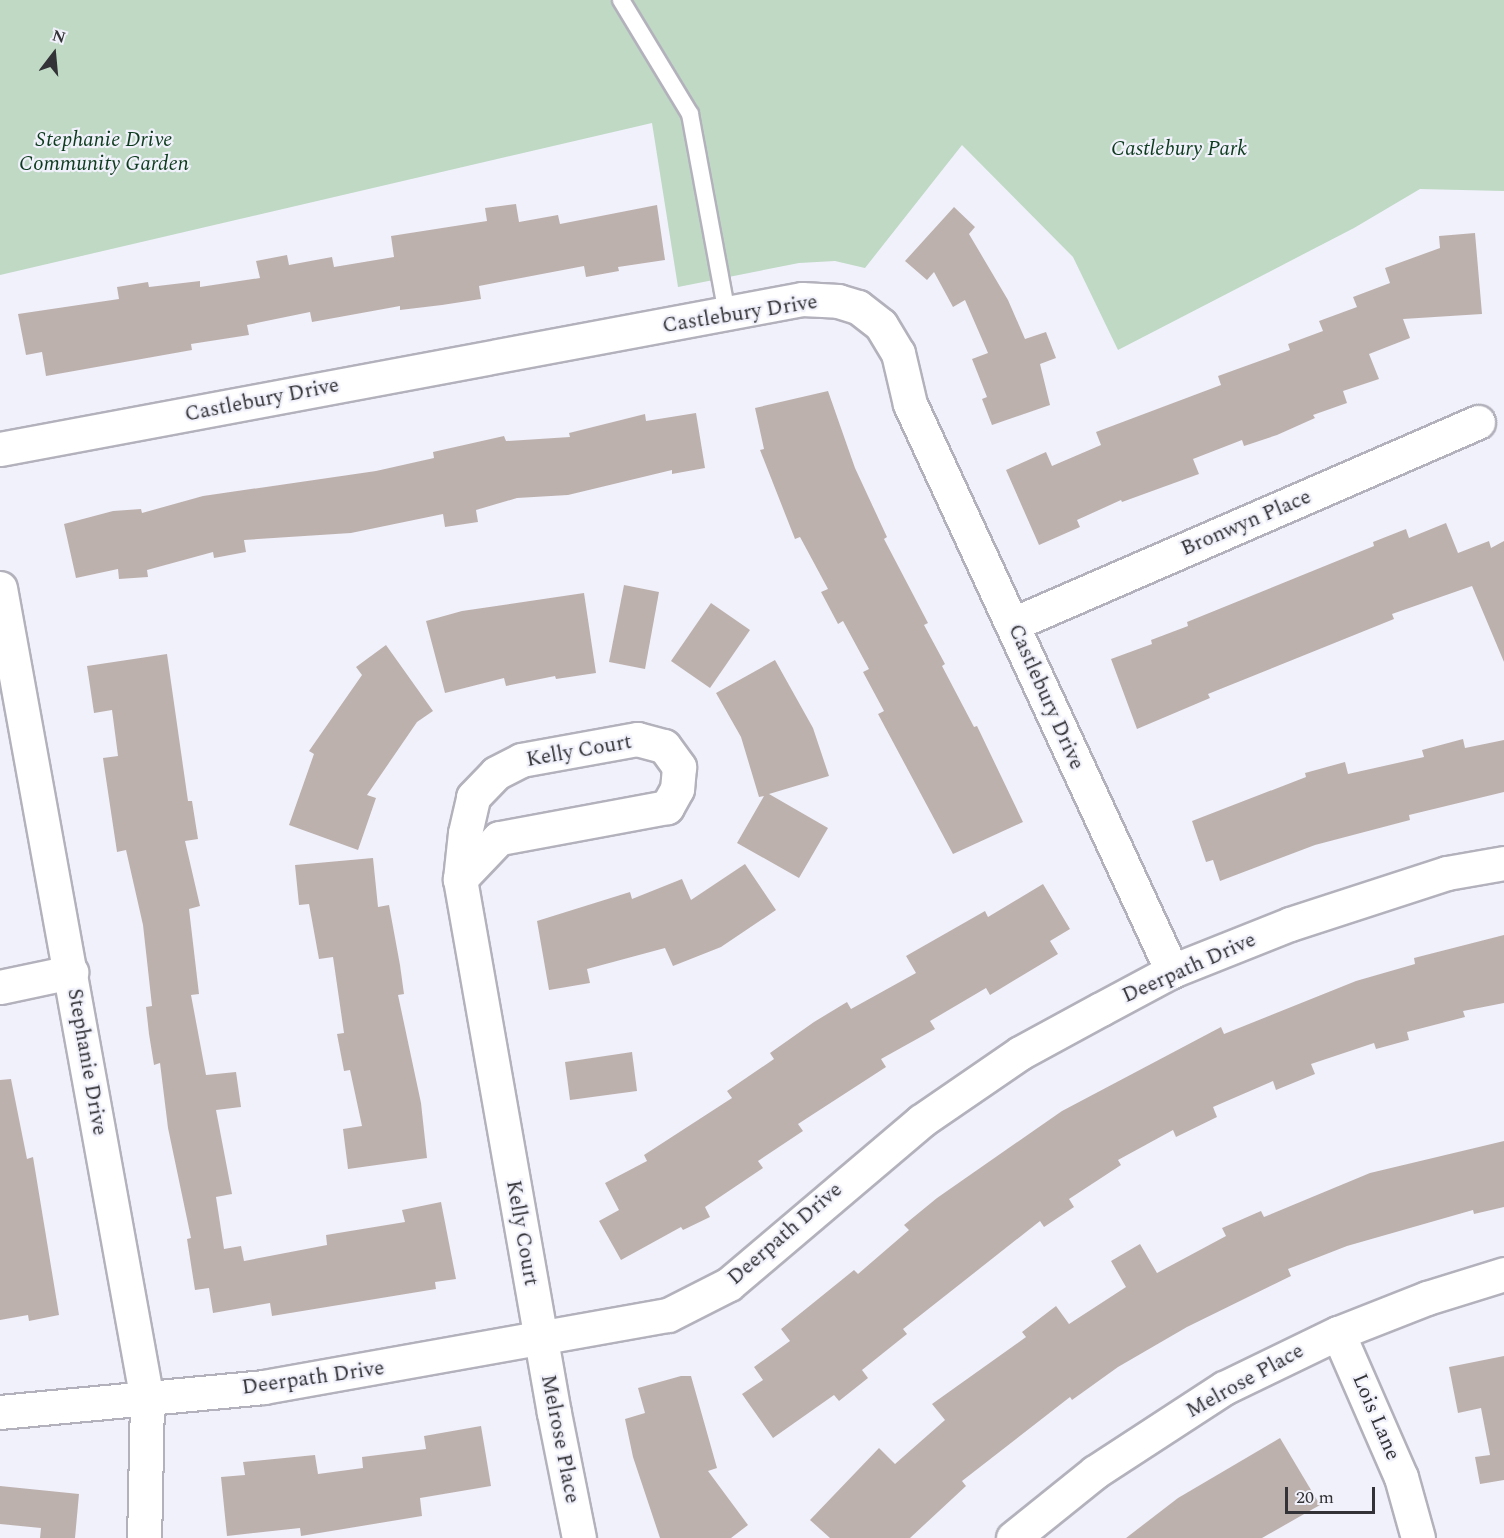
<!DOCTYPE html>
<html>
<head>
<meta charset="utf-8">
<style>
  body { margin:0 }
  #map { position:relative; width:1504px; height:1538px; overflow:hidden; background:#f1f1fb; font-family:Spectral,serif }
  div>[style] { position:absolute }
  .green>* { inset:0; background:#bfd9c4 }
  .building>* { inset:0; background:#bdb1ae }
  .roads { filter:drop-shadow(2px 0 #b3b2bc) drop-shadow(-2px 0 #b3b2bc) drop-shadow(0 2px #b3b2bc) drop-shadow(0 -2px #b3b2bc) }
  .service>* { height:16px; margin:-8px; padding:0 8px; transform-origin:8px; border-radius:8px; background:#fff }
  .minor>* { height:33px; margin:-16.5px; padding:0 16.5px; transform-origin:16.5px; border-radius:16.5px; background:#fff }
  span { translate:-50% -50%; white-space:nowrap; text-align:center; line-height:1.15; -webkit-text-stroke:4.5px #f1f1fb; paint-order:stroke }
  .park-label { font-size:21px; color:#0d3b1d; font-style:italic }
  .street-label { font-size:21px; color:#333337 }
  .north { position:absolute; left:24px; top:24px; width:60px; height:60px; -webkit-text-stroke:4px #f1f1fb; paint-order:stroke; rotate:16deg; font-size:16px; font-weight:700; line-height:24px; text-align:center; color:#333337 }
  .north::after { content:''; display:block; margin:auto; width:21px; height:27px; background:#333337; clip-path:polygon(50% 0,100% 100%,50% 72%,0 100%) }
  .scale { position:absolute; left:1285px; top:1487px; width:90px; height:27px; box-sizing:border-box; border:3px solid #333337; border-top:0; padding-left:8px; font-size:18px; line-height:21px; white-space:nowrap; color:#333337; -webkit-text-stroke:4px #f1f1fb; paint-order:stroke }
</style>
</head>
<body>
<div id="map">
  <div class="green">
    <i style="clip-path:polygon(0 0,1504px 0,1504px 191px,1420px 189px,1354px 228px,1118px 350px,1073px 257px,962px 145px,865px 268px,835px 261px,799px 263px,678px 287px,652px 123px,0 275px)"></i>
  </div>
  <div class="building">
    <i style="clip-path:polygon(516px 204px,519px 222px,558px 215px,560px 224px,657px 205px,665px 260px,618px 267px,619px 271px,586px 277px,584px 266px,479px 286px,481px 299px,442px 305px,400px 310px,400px 306px,312px 322px,310px 312px,247px 325px,249px 335px,191px 344px,192px 350px,46px 376px,42px 352px,26px 355px,18px 314px,119px 299px,117px 287px,148px 282px,149px 287px,200px 281px,200px 287px,260px 278px,256px 261px,287px 255px,289px 265px,332px 257px,334px 267px,394px 257px,391px 236px,487px 221px,485px 208px)"></i>
    <i style="clip-path:polygon(954px 207px,975px 227px,969px 234px,1008px 300px,1025px 339px,1046px 332px,1056px 358px,1040px 364px,1050px 405px,992px 425px,982px 399px,987px 397px,972px 359px,988px 353px,965px 300px,953px 307px,934px 272px,927px 280px,905px 261px)"></i>
    <i style="clip-path:polygon(1475px 233px,1482px 314px,1403px 319px,1410px 338px,1369px 354px,1379px 379px,1343px 391px,1347px 403px,1313px 415px,1315px 418px,1277px 435px,1244px 446px,1242px 440px,1193px 459px,1199px 474px,1122px 502px,1121px 500px,1077px 520px,1080px 527px,1039px 545px,1006px 470px,1046px 452px,1052px 466px,1101px 445px,1096px 432px,1221px 385px,1218px 376px,1290px 350px,1288px 344px,1323px 331px,1319px 321px,1357px 307px,1353px 297px,1390px 283px,1385px 268px,1440px 248px,1439px 236px)"></i>
    <i style="clip-path:polygon(828px 391px,855px 468px,887px 537px,884px 539px,928px 623px,924px 625px,945px 664px,942px 666px,974px 727px,977px 726px,1023px 822px,953px 854px,878px 714px,884px 711px,863px 672px,869px 669px,843px 621px,838px 624px,821px 592px,828px 589px,800px 537px,795px 539px,760px 450px,764px 449px,755px 408px)"></i>
    <i style="clip-path:polygon(696px 413px,705px 468px,672px 474px,672px 470px,568px 495px,517px 498px,476px 510px,478px 522px,445px 527px,443px 514px,351px 533px,244px 540px,246px 552px,214px 558px,213px 552px,147px 570px,148px 577px,119px 579px,118px 569px,76px 578px,64px 524px,113px 511px,141px 509px,142px 513px,203px 496px,376px 471px,434px 458px,433px 452px,504px 436px,506px 441px,570px 437px,569px 433px,645px 414px,646px 421px)"></i>
    <i style="clip-path:polygon(1446px 523px,1458px 553px,1489px 541px,1491px 548px,1504px 541px,1504px 662px,1472px 586px,1392px 614px,1394px 619px,1208px 694px,1210px 698px,1137px 729px,1111px 659px,1152px 644px,1151px 640px,1188px 626px,1187px 622px,1374px 546px,1373px 542px,1406px 529px,1409px 538px)"></i>
    <i style="clip-path:polygon(624px 585px,659px 592px,645px 669px,609px 662px)"></i>
    <i style="clip-path:polygon(584px 593px,596px 673px,556px 679px,555px 676px,506px 686px,504px 678px,445px 693px,426px 621px,462px 611px)"></i>
    <i style="clip-path:polygon(711px 603px,750px 630px,710px 688px,671px 661px)"></i>
    <i style="clip-path:polygon(386px 645px,433px 711px,417px 722px,367px 795px,376px 798px,358px 850px,289px 825px,314px 754px,309px 751px,362px 675px,356px 667px)"></i>
    <i style="clip-path:polygon(167px 654px,188px 801px,192px 801px,198px 839px,185px 841px,200px 906px,189px 909px,199px 994px,191px 995px,206px 1075px,236px 1072px,241px 1107px,216px 1110px,232px 1194px,216px 1197px,224px 1249px,241px 1246px,244px 1261px,327px 1245px,326px 1235px,405px 1222px,402px 1210px,441px 1202px,456px 1279px,435px 1282px,436px 1289px,272px 1316px,270px 1303px,213px 1313px,209px 1288px,195px 1290px,187px 1239px,191px 1238px,168px 1128px,160px 1063px,154px 1065px,149px 1034px,146px 1007px,152px 1006px,143px 925px,126px 850px,117px 852px,105px 772px,103px 758px,118px 756px,112px 710px,94px 713px,87px 666px)"></i>
    <i style="clip-path:polygon(775px 660px,813px 728px,829px 776px,769px 794px,828px 828px,799px 878px,737px 843px,764px 796px,759px 797px,741px 737px,716px 693px)"></i>
    <i style="clip-path:polygon(1463px 739px,1465px 748px,1504px 740px,1504px 792px,1409px 815px,1410px 820px,1315px 845px,1220px 881px,1213px 860px,1206px 862px,1192px 821px,1306px 777px,1305px 773px,1345px 762px,1348px 774px,1424px 757px,1422px 750px)"></i>
    <i style="clip-path:polygon(373px 858px,378px 907px,389px 905px,400px 965px,404px 994px,398px 995px,421px 1103px,427px 1158px,348px 1169px,343px 1129px,362px 1126px,350px 1070px,344px 1071px,337px 1034px,344px 1033px,333px 957px,319px 959px,309px 904px,299px 905px,295px 865px)"></i>
    <i style="clip-path:polygon(745px 864px,776px 910px,721px 947px,673px 966px,665px 948px,587px 969px,590px 983px,549px 990px,537px 921px,630px 892px,632px 899px,682px 879px,691px 900px)"></i>
    <i style="clip-path:polygon(1043px 884px,1070px 929px,1050px 941px,1058px 954px,990px 995px,986px 988px,930px 1021px,935px 1029px,881px 1059px,886px 1067px,798px 1124px,803px 1131px,758px 1161px,763px 1168px,705px 1207px,710px 1217px,683px 1230px,681px 1227px,621px 1260px,599px 1221px,619px 1210px,605px 1183px,647px 1161px,644px 1155px,732px 1098px,727px 1091px,774px 1059px,770px 1053px,814px 1022px,847px 1002px,851px 1009px,916px 973px,906px 956px,985px 911px,988px 917px)"></i>
    <i style="clip-path:polygon(1504px 935px,1504px 1003px,1463px 1011px,1465px 1017px,1407px 1032px,1409px 1040px,1376px 1049px,1374px 1043px,1311px 1064px,1315px 1074px,1276px 1090px,1273px 1081px,1213px 1107px,1217px 1117px,1176px 1137px,1173px 1130px,1118px 1160px,1121px 1165px,1069px 1199px,1074px 1207px,1044px 1227px,1040px 1221px,903px 1329px,907px 1334px,862px 1370px,868px 1378px,839px 1401px,834px 1395px,773px 1438px,742px 1394px,763px 1380px,754px 1367px,790px 1341px,781px 1329px,854px 1270px,858px 1274px,909px 1230px,904px 1225px,937px 1198px,1062px 1111px,1221px 1027px,1224px 1034px,1356px 981px,1415px 964px,1414px 958px)"></i>
    <i style="clip-path:polygon(632px 1052px,637px 1091px,570px 1100px,565px 1062px)"></i>
    <i style="clip-path:polygon(11px 1079px,27px 1159px,33px 1157px,59px 1315px,29px 1321px,28px 1315px,0 1320px,0 1080px)"></i>
    <i style="clip-path:polygon(1504px 1141px,1504px 1207px,1474px 1214px,1473px 1210px,1347px 1246px,1288px 1269px,1291px 1276px,1187px 1327px,1118px 1367px,1072px 1400px,1070px 1397px,962px 1481px,966px 1486px,910px 1538px,830px 1538px,810px 1520px,879px 1448px,895px 1464px,945px 1420px,932px 1404px,1026px 1337px,1022px 1332px,1056px 1306px,1069px 1324px,1126px 1287px,1111px 1261px,1140px 1244px,1157px 1273px,1226px 1236px,1222px 1228px,1261px 1211px,1264px 1217px,1370px 1173px)"></i>
    <i style="clip-path:polygon(1504px 1356px,1504px 1480px,1480px 1484px,1475px 1457px,1490px 1455px,1481px 1408px,1458px 1413px,1449px 1367px)"></i>
    <i style="clip-path:polygon(681px 1376px,691px 1376px,717px 1468px,708px 1471px,748px 1525px,731px 1538px,660px 1538px,633px 1457px,625px 1419px,645px 1413px,638px 1388px)"></i>
    <i style="clip-path:polygon(481px 1426px,491px 1486px,420px 1498px,422px 1516px,301px 1536px,300px 1528px,227px 1536px,221px 1477px,245px 1475px,243px 1462px,315px 1455px,318px 1474px,363px 1468px,362px 1457px,426px 1449px,424px 1436px)"></i>
    <i style="clip-path:polygon(1280px 1438px,1320px 1505px,1262px 1538px,1126px 1538px,1178px 1498px)"></i>
    <i style="clip-path:polygon(0 1486px,79px 1494px,75px 1538px,40px 1538px,41px 1528px,0 1524px)"></i>
  </div>
  <div class="roads">
    <div class="service">
      <i style="left:621px;top:0;width:133px;rotate:58.8deg"></i>
      <i style="left:690px;top:114px;width:203px;rotate:79.5deg"></i>
    </div>
    <div class="minor">
      <i style="left:0;top:449px;width:816px;rotate:-10.59deg"></i>
      <i style="left:802px;top:299px;width:36px;rotate:3deg"></i>
      <i style="left:838px;top:301px;width:21px;rotate:17deg"></i>
      <i style="left:858px;top:307px;width:29px;rotate:38deg"></i>
      <i style="left:881px;top:325px;width:33px;rotate:59deg"></i>
      <i style="left:898px;top:353px;width:52px;rotate:76.8deg"></i>
      <i style="left:910px;top:404px;width:625px;rotate:65.2deg"></i>
      <i style="left:0;top:588px;width:825px;rotate:79.74deg"></i>
      <i style="left:147px;top:1400px;width:138px;rotate:91.2deg"></i>
      <i style="left:1013px;top:624px;width:507px;rotate:-23.48deg"></i>
      <i style="left:460px;top:879px;width:46px;rotate:-83.8deg"></i>
      <i style="left:465px;top:833px;width:37px;rotate:-77deg"></i>
      <i style="left:473px;top:797px;width:33px;rotate:-46deg"></i>
      <i style="left:496px;top:773px;width:28px;rotate:-27deg"></i>
      <i style="left:521px;top:760px;width:118px;rotate:-10.3deg"></i>
      <i style="left:637px;top:739px;width:28px;rotate:15deg"></i>
      <i style="left:664px;top:746px;width:26px;rotate:54deg"></i>
      <i style="left:679px;top:767px;width:22px;rotate:95deg"></i>
      <i style="left:677px;top:789px;width:21px;rotate:119deg"></i>
      <i style="left:667px;top:807px;width:171px;rotate:169.5deg"></i>
      <i style="left:499px;top:838px;width:57px;rotate:133.6deg"></i>
      <i style="left:460px;top:879px;width:542px;rotate:80.02deg"></i>
      <i style="left:554px;top:1413px;width:127px;rotate:78.7deg"></i>
      <i style="left:0;top:987px;width:73px;rotate:-11.9deg"></i>
      <i style="left:1338px;top:1333px;width:157px;rotate:66.4deg"></i>
      <i style="left:1401px;top:1477px;width:63px;rotate:74.4deg"></i>
      <i style="left:0;top:1412px;width:264px;rotate:-5.4deg"></i>
      <i style="left:263px;top:1387px;width:411px;rotate:-10.1deg"></i>
      <i style="left:668px;top:1315px;width:68px;rotate:-26.9deg"></i>
      <i style="left:729px;top:1284px;width:252px;rotate:-40.3deg"></i>
      <i style="left:921px;top:1121px;width:120px;rotate:-34.5deg"></i>
      <i style="left:1020px;top:1053px;width:92px;rotate:-28.5deg"></i>
      <i style="left:1101px;top:1009px;width:81px;rotate:-28.2deg"></i>
      <i style="left:1172px;top:971px;width:127px;rotate:-21.7deg"></i>
      <i style="left:1290px;top:924px;width:165px;rotate:-18deg"></i>
      <i style="left:1447px;top:873px;width:58px;rotate:-10deg"></i>
      <i style="left:1013px;top:1538px;width:105px;rotate:-38.8deg"></i>
      <i style="left:1095px;top:1472px;width:154px;rotate:-33.1deg"></i>
      <i style="left:1224px;top:1388px;width:127px;rotate:-25.8deg"></i>
      <i style="left:1338px;top:1333px;width:96px;rotate:-21.5deg"></i>
      <i style="left:1427px;top:1298px;width:81px;rotate:-17.3deg"></i>
    </div>
  </div>
  <div class="park-label">
    <span style="left:104px;top:152px">Stephanie Drive<br>Community Garden</span>
    <span style="left:1179px;top:149px">Castlebury Park</span>
  </div>
  <div class="street-label">
    <span style="left:740px;top:314px;rotate:-9deg">Castlebury Drive</span>
    <span style="left:262px;top:400px;rotate:-11deg">Castlebury Drive</span>
    <span style="left:1246px;top:523px;rotate:-23deg">Bronwyn Place</span>
    <span style="left:1046px;top:697px;rotate:66deg">Castlebury Drive</span>
    <span style="left:579px;top:751px;rotate:-10deg">Kelly Court</span>
    <span style="left:1189px;top:968px;rotate:-24deg">Deerpath Drive</span>
    <span style="left:87px;top:1062px;rotate:80deg">Stephanie Drive</span>
    <span style="left:522px;top:1233px;rotate:80deg">Kelly Court</span>
    <span style="left:785px;top:1234px;rotate:-41deg">Deerpath Drive</span>
    <span style="left:313px;top:1378px;rotate:-8deg">Deerpath Drive</span>
    <span style="left:1245px;top:1381px;rotate:-29deg">Melrose Place</span>
    <span style="left:1376px;top:1417px;rotate:67deg">Lois Lane</span>
    <span style="left:560px;top:1439px;rotate:79deg">Melrose Place</span>
  </div>
  <div class="north">N</div>
  <div class="scale">20 m</div>
</div>
</body>
</html>
